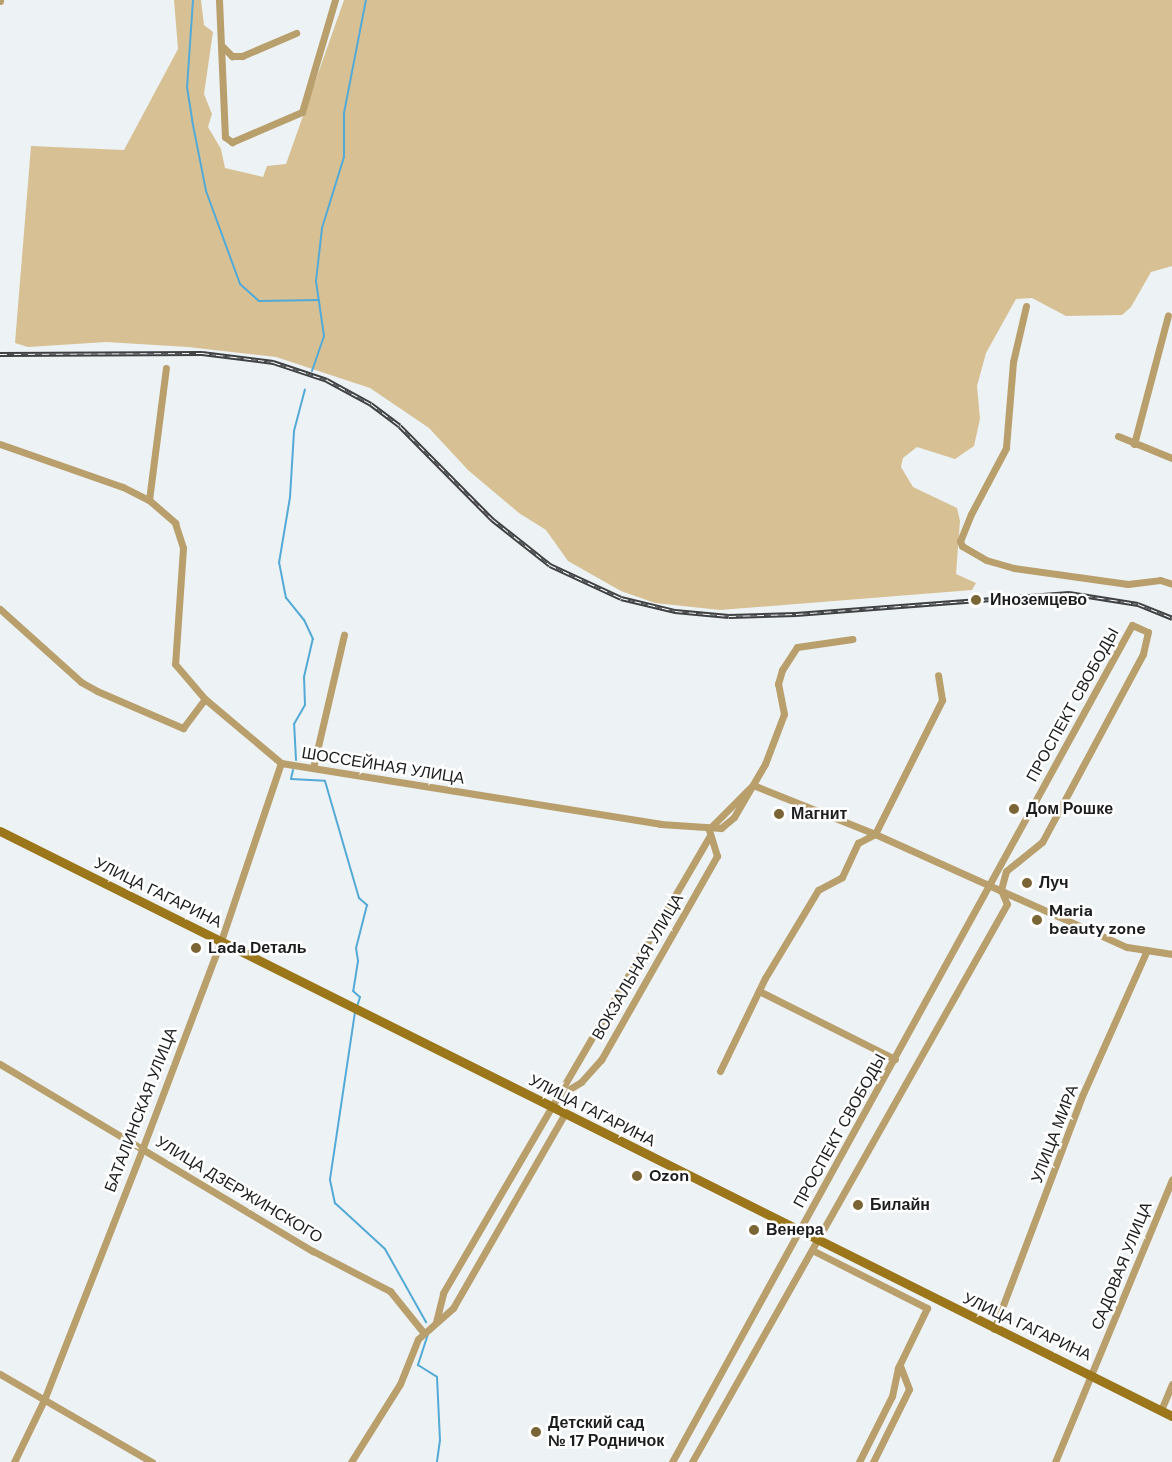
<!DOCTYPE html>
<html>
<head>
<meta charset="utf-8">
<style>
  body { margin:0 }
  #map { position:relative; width:1172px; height:1462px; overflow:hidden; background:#edf2f4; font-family:"DM Sans",sans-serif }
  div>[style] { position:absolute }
  .green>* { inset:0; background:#d7c194 }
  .stream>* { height:2px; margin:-1px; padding:0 1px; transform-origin:1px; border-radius:1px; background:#54aad6 }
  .minor>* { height:7px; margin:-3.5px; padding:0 3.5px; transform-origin:3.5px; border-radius:3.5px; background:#b89f6c }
  .secondary>* { height:9px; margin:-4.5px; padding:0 4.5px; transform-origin:4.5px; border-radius:4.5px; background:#9b761a }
  .rail>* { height:4.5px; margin-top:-2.25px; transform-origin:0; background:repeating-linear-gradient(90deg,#fff 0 7px,#3f4142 0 14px); box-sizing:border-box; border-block:2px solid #3f4142 }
  .dots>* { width:16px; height:16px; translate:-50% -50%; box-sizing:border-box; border:3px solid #fff; border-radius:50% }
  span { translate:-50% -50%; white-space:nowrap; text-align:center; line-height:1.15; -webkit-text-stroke:5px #fff; paint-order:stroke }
  .poi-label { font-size:16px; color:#1c1d1e; font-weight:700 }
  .left { translate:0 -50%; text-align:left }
  .street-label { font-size:16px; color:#1c1d1e }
</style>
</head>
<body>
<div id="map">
  <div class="green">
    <i style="clip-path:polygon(174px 0,201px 0,204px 25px,213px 32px,204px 94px,212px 114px,208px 127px,221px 149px,225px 168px,263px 177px,267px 166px,286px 164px,344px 0,1172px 0,1172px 266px,1151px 272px,1131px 307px,1122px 315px,1066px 316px,1032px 298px,1016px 299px,986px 353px,977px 386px,980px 419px,974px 446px,955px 459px,917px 447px,903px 458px,901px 467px,913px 487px,957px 508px,960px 521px,956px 574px,976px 583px,972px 590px,720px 610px,655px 603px,621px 591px,568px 561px,546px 530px,519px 513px,468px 470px,429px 428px,370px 388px,276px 357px,188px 347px,106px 342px,28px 347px,15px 343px,31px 146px,124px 150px,178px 49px)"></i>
  </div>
  <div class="stream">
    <i style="left:193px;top:0;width:87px;rotate:93.9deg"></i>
    <i style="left:187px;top:87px;width:33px;rotate:81deg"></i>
    <i style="left:192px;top:120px;width:72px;rotate:78.8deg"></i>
    <i style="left:206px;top:191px;width:99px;rotate:69.9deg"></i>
    <i style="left:240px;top:284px;width:25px;rotate:42deg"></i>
    <i style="left:259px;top:301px;width:60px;rotate:-1deg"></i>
    <i style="left:312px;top:371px;width:37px;rotate:-71deg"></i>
    <i style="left:324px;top:336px;width:56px;rotate:-98.3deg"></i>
    <i style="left:316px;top:281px;width:53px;rotate:-83.5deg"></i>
    <i style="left:322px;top:228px;width:74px;rotate:-72.8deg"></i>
    <i style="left:344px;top:157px;width:44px;rotate:-90deg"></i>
    <i style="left:344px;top:113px;width:115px;rotate:-79deg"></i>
    <i style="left:296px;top:760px;width:36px;rotate:-93deg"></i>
    <i style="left:294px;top:724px;width:22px;rotate:-60deg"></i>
    <i style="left:305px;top:705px;width:28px;rotate:-92deg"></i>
    <i style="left:304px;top:677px;width:39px;rotate:-77deg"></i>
    <i style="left:313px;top:639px;width:21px;rotate:-115deg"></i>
    <i style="left:304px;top:620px;width:28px;rotate:-129deg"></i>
    <i style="left:286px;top:598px;width:36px;rotate:-101deg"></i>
    <i style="left:279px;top:563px;width:67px;rotate:-80.5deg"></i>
    <i style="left:290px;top:497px;width:66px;rotate:-86.5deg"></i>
    <i style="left:294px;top:431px;width:43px;rotate:-75.3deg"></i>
    <i style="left:293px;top:770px;width:9px;rotate:103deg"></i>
    <i style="left:291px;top:779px;width:34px;rotate:3deg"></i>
    <i style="left:325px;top:781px;width:122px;rotate:73.8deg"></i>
    <i style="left:359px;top:898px;width:11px;rotate:41deg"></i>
    <i style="left:367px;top:905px;width:44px;rotate:104.3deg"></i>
    <i style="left:356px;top:948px;width:13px;rotate:81deg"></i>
    <i style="left:358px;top:961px;width:30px;rotate:99deg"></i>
    <i style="left:353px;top:991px;width:9px;rotate:41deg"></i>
    <i style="left:360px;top:997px;width:10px;rotate:107deg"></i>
    <i style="left:355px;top:1012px;width:170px;rotate:98.5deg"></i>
    <i style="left:330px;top:1180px;width:24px;rotate:78deg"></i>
    <i style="left:335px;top:1203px;width:68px;rotate:42.6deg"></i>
    <i style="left:385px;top:1249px;width:84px;rotate:60.7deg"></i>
    <i style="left:428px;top:1334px;width:33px;rotate:108deg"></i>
    <i style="left:418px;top:1365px;width:22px;rotate:32deg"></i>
    <i style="left:437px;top:1377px;width:63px;rotate:87.3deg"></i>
    <i style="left:440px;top:1440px;width:22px;rotate:98deg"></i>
  </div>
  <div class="minor">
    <i style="left:219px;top:0;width:137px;rotate:87.5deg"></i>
    <i style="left:225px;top:137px;width:9px;rotate:36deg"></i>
    <i style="left:232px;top:142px;width:76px;rotate:-23.2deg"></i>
    <i style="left:302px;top:112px;width:117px;rotate:-73.6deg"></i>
    <i style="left:0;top:1px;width:1px;rotate:-90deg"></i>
    <i style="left:223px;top:47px;width:13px;rotate:45deg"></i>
    <i style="left:232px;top:56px;width:10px"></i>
    <i style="left:242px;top:56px;width:59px;rotate:-23.1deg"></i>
    <i style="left:1026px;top:306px;width:57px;rotate:103.1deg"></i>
    <i style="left:1013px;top:362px;width:86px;rotate:94.7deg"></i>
    <i style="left:1006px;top:448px;width:75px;rotate:117.9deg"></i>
    <i style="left:971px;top:514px;width:29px;rotate:112deg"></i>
    <i style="left:960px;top:541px;width:5px;rotate:68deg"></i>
    <i style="left:962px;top:546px;width:28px;rotate:30deg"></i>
    <i style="left:986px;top:560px;width:29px;rotate:16deg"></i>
    <i style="left:1014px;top:568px;width:115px;rotate:8deg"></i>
    <i style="left:1128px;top:584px;width:32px;rotate:-7deg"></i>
    <i style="left:1160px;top:580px;width:13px;rotate:18deg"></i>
    <i style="left:1118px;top:436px;width:58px;rotate:22.2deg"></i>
    <i style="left:0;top:444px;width:130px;rotate:19.3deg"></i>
    <i style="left:123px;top:487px;width:29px;rotate:27deg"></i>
    <i style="left:149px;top:500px;width:35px;rotate:41deg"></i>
    <i style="left:175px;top:523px;width:26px;rotate:72deg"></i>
    <i style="left:183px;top:548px;width:116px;rotate:93.9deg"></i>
    <i style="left:175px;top:664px;width:46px;rotate:49.4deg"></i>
    <i style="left:205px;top:699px;width:99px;rotate:40.1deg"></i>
    <i style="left:281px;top:763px;width:384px;rotate:9.1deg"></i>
    <i style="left:660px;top:824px;width:61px;rotate:3.8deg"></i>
    <i style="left:721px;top:828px;width:17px;rotate:-40deg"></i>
    <i style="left:734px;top:817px;width:61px;rotate:-59.7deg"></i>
    <i style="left:765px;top:764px;width:53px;rotate:-69.2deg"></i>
    <i style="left:784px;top:714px;width:31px;rotate:-101deg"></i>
    <i style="left:778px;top:684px;width:15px;rotate:-74deg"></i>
    <i style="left:782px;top:670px;width:27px;rotate:-57deg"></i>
    <i style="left:797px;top:647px;width:56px;rotate:-8.3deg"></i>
    <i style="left:1134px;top:444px;width:133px;rotate:-75.2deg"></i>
    <i style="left:149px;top:500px;width:133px;rotate:-82.7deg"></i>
    <i style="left:0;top:609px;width:109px;rotate:42deg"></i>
    <i style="left:81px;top:682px;width:18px;rotate:29deg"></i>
    <i style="left:97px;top:691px;width:94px;rotate:23.3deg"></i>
    <i style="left:183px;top:728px;width:36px;rotate:-53deg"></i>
    <i style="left:313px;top:768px;width:137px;rotate:-76.9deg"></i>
    <i style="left:753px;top:785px;width:131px;rotate:21.9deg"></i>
    <i style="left:875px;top:834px;width:276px;rotate:24.2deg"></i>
    <i style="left:1127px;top:947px;width:46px;rotate:8.8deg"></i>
    <i style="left:759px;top:991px;width:152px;rotate:26.6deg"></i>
    <i style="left:0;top:1064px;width:365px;rotate:30.9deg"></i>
    <i style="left:313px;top:1251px;width:87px;rotate:27.5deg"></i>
    <i style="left:390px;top:1291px;width:53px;rotate:51.2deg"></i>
    <i style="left:720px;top:1071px;width:103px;rotate:-64.2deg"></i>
    <i style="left:765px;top:978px;width:103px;rotate:-58.9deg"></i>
    <i style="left:818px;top:890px;width:27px;rotate:-28deg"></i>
    <i style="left:842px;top:877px;width:38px;rotate:-65deg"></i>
    <i style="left:858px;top:843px;width:19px;rotate:-28deg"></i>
    <i style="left:875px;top:834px;width:150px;rotate:-63.4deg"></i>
    <i style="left:942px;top:700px;width:25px;rotate:-99deg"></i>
    <i style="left:558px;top:1096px;width:27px;rotate:-31deg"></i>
    <i style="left:581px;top:1082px;width:30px;rotate:-48deg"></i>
    <i style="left:601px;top:1060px;width:235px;rotate:-60.4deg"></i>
    <i style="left:717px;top:856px;width:28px;rotate:-107deg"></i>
    <i style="left:709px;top:829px;width:59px;rotate:-45deg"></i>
    <i style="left:812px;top:1250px;width:129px;rotate:26.8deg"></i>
    <i style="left:927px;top:1308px;width:67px;rotate:115.8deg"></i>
    <i style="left:898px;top:1368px;width:29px;rotate:102deg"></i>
    <i style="left:892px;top:1396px;width:74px;rotate:116.6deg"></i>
    <i style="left:436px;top:1322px;width:30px;rotate:-76deg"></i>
    <i style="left:443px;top:1293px;width:528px;rotate:-59.74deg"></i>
    <i style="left:994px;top:1329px;width:249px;rotate:-69.3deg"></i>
    <i style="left:1082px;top:1096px;width:160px;rotate:-66deg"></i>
    <i style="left:0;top:1374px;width:176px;rotate:30.1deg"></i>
    <i style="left:1161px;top:1410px;width:28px;rotate:-67deg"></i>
    <i style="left:14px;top:1462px;width:69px;rotate:-64.2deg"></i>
    <i style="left:44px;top:1400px;width:272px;rotate:-68.6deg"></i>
    <i style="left:143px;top:1147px;width:220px;rotate:-69.3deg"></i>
    <i style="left:221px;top:941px;width:188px;rotate:-71.4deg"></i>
    <i style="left:351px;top:1462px;width:92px;rotate:-57.9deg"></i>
    <i style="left:400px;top:1384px;width:48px;rotate:-68.2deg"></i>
    <i style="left:418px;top:1339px;width:47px;rotate:-41.5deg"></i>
    <i style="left:453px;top:1308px;width:223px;rotate:-60.1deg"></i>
    <i style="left:672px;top:1462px;width:955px;rotate:-61.21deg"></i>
    <i style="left:1132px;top:625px;width:17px;rotate:24deg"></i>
    <i style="left:1148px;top:632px;width:23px;rotate:103deg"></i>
    <i style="left:1143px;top:654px;width:213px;rotate:118.2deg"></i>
    <i style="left:1042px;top:842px;width:46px;rotate:141.1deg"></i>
    <i style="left:1006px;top:871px;width:20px;rotate:105deg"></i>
    <i style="left:1001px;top:890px;width:15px;rotate:67deg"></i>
    <i style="left:1007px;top:904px;width:641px;rotate:119.45deg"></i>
    <i style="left:873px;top:1462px;width:81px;rotate:-63.7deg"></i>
    <i style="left:909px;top:1389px;width:26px;rotate:-111deg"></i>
    <i style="left:1055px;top:1462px;width:306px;rotate:-67.5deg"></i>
  </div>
  <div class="secondary">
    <i style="left:0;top:831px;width:1310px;rotate:26.53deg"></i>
  </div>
  <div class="rail">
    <i style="left:0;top:354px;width:202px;rotate:-0.3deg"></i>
    <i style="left:202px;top:353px;width:72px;rotate:7.2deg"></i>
    <i style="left:273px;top:362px;width:57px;rotate:18.4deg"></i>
    <i style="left:327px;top:380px;width:50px;rotate:28.6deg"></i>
    <i style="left:371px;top:404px;width:36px;rotate:37deg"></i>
    <i style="left:400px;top:426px;width:131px;rotate:45.3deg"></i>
    <i style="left:492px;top:519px;width:74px;rotate:38.4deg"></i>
    <i style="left:550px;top:565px;width:78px;rotate:24.9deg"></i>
    <i style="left:621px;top:598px;width:56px;rotate:13.5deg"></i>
    <i style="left:675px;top:611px;width:54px;rotate:5.3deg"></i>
    <i style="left:729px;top:616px;width:67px;rotate:-1.7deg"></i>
    <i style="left:796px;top:614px;width:274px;rotate:-4.4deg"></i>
    <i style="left:1069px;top:593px;width:70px;rotate:9.1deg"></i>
    <i style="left:1138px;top:604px;width:37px;rotate:22deg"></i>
  </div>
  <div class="dots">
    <i style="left:976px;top:600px;background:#7c6535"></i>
    <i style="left:1014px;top:809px;background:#7c6535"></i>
    <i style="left:779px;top:814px;background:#7c6535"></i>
    <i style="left:1027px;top:883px;background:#7c6535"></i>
    <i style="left:1037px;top:920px;background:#7c6535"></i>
    <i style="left:196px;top:948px;background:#7c6535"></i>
    <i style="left:637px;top:1176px;background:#7c6535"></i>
    <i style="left:858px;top:1205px;background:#7c6535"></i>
    <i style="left:754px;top:1230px;background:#7c6535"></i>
    <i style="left:536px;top:1432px;background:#7c6535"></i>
  </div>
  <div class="poi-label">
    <span class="left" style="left:990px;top:600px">Иноземцево</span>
    <span class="left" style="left:1026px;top:809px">Дом Рошке</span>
    <span class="left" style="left:791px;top:814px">Магнит</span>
    <span class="left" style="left:1039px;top:883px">Луч</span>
    <span class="left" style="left:1049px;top:920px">Maria<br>beauty zone</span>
    <span class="left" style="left:208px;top:948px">Lada Dеталь</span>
    <span class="left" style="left:649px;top:1176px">Ozon</span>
    <span class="left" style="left:870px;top:1205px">Билайн</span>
    <span class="left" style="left:766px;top:1230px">Венера</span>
    <span class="left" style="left:548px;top:1432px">Детский сад<br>№ 17 Родничок</span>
  </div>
  <div class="street-label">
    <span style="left:1073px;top:705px;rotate:-61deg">ПРОСПЕКТ СВОБОДЫ</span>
    <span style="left:383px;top:766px;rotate:9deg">ШОССЕЙНАЯ УЛИЦА</span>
    <span style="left:158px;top:893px;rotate:26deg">УЛИЦА ГАГАРИНА</span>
    <span style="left:638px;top:967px;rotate:-60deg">ВОКЗАЛЬНАЯ УЛИЦА</span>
    <span style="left:141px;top:1110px;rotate:-69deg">БАТАЛИНСКАЯ УЛИЦА</span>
    <span style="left:592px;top:1111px;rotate:27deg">УЛИЦА ГАГАРИНА</span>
    <span style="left:840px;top:1131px;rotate:-61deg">ПРОСПЕКТ СВОБОДЫ</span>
    <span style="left:1055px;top:1134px;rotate:-69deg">УЛИЦА МИРА</span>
    <span style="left:239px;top:1190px;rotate:31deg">УЛИЦА ДЗЕРЖИНСКОГО</span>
    <span style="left:1122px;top:1266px;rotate:-68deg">САДОВАЯ УЛИЦА</span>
    <span style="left:1027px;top:1327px;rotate:25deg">УЛИЦА ГАГАРИНА</span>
  </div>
</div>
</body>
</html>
